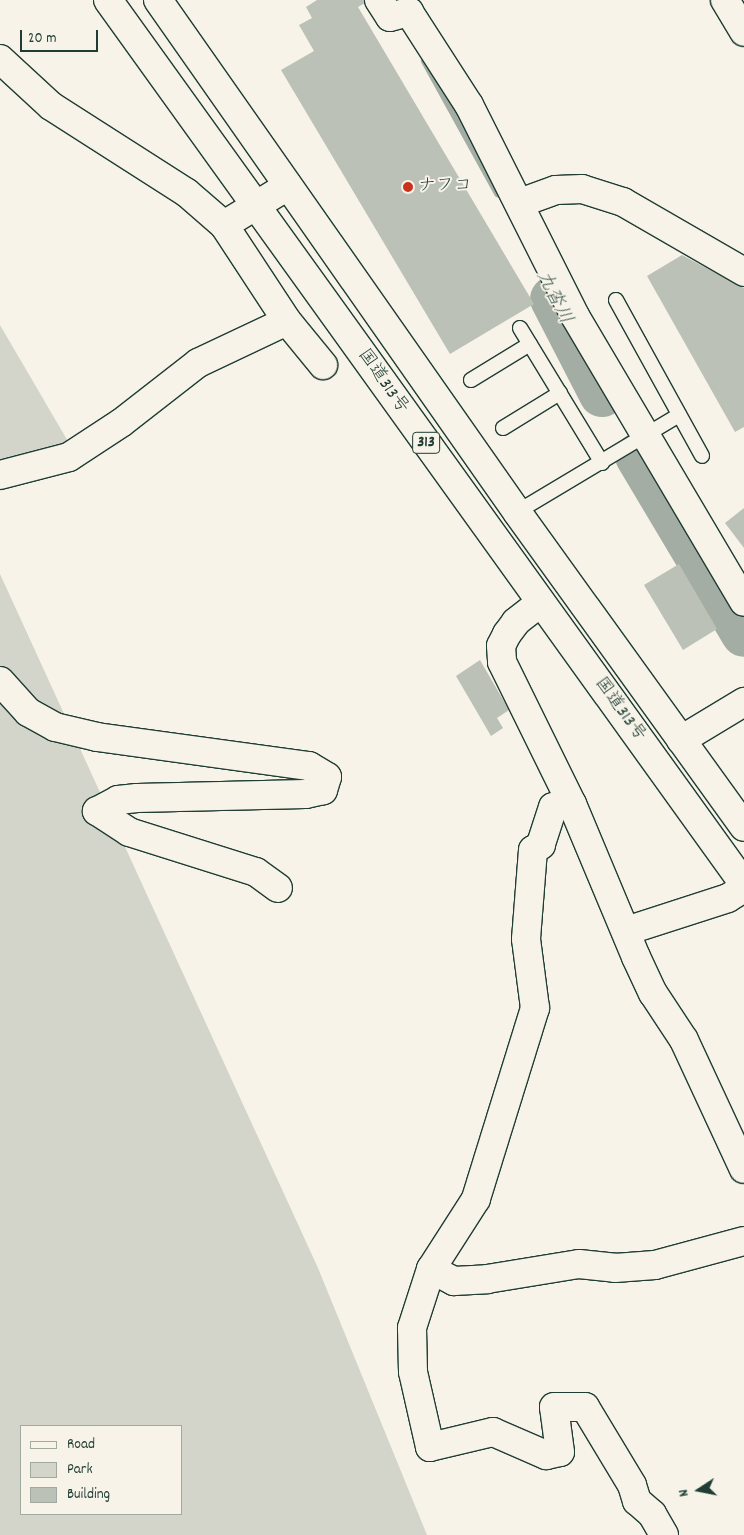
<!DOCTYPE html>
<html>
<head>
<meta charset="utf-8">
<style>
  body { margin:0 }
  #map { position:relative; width:744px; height:1535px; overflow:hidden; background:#f7f3e8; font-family:Dekko,"Klee One",sans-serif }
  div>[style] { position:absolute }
  .green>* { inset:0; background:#d3d5ca }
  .stream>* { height:8px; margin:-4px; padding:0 4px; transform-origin:4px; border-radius:4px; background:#a4ada3 }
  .river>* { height:46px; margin:-23px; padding:0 23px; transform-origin:23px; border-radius:23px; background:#a4ada3 }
  .building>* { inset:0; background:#bbc1b6 }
  .roads { filter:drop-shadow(1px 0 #1f3d34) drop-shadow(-1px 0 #1f3d34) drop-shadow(0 1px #1f3d34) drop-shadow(0 -1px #1f3d34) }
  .service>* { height:14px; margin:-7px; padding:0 7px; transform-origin:7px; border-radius:7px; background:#f7f3e8 }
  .minor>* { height:28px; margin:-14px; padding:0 14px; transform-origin:14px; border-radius:14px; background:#f7f3e8 }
  .trunk>* { height:28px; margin:-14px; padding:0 14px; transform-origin:14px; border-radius:14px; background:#f7f3e8 }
  .dots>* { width:14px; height:14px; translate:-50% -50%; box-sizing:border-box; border:2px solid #f7f3e8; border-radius:50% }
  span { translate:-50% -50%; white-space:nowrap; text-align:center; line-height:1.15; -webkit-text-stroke:4px #f7f3e8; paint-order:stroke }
  .shield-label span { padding:1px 4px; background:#f7f3e8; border:1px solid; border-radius:4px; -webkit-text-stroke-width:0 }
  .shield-label { font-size:16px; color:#1f3d34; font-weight:700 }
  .poi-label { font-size:18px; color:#1f3d34 }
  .left { translate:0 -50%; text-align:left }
  .street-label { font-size:18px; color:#1f3d34 }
  .water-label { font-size:19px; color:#405950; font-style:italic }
  .legend { position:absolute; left:20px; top:1425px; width:162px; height:90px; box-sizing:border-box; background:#f7f3e8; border:1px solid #a1aaa0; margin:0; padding:6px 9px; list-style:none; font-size:15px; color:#1f3d34 }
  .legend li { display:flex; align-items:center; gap:10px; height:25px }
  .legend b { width:25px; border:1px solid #a1aaa0 }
  .north { position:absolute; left:674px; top:1465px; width:50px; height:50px; -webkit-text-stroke:4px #f7f3e8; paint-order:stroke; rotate:259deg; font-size:14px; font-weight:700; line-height:20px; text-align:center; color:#1f3d34 }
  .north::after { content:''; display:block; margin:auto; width:18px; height:22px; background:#1f3d34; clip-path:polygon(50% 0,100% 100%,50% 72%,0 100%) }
  .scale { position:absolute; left:20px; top:30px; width:78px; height:22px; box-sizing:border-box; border:2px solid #1f3d34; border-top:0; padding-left:6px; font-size:15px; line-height:18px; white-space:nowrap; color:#1f3d34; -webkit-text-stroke:4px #f7f3e8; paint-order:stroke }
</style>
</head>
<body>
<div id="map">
  <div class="green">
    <i style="clip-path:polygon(0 325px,83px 467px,0 491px)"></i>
    <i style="clip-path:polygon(evenodd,0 574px,318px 1268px,427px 1535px,0 1535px,0 574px,21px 1426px,181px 1426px,181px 1514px,21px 1514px,21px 1426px)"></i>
  </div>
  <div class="stream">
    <i style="left:425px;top:61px;width:151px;rotate:61.1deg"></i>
  </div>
  <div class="river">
    <i style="left:553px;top:299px;width:107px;rotate:62.7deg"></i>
    <i style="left:638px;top:456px;width:207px;rotate:59.2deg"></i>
  </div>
  <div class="building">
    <i style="clip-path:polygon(317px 0,370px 0,358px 7px,534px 304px,450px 354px,281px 70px,314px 51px,299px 25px,312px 18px,306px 7px)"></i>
    <i style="clip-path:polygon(682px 255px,744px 288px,744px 427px,735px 432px,647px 276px)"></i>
    <i style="clip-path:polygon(744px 508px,744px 548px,725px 523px)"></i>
    <i style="clip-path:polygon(679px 564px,717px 629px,683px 650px,644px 585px)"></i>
    <i style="clip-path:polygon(480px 660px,509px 710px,497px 718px,503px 728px,491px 736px,456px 676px)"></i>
  </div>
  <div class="roads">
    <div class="service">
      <i style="left:616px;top:300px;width:178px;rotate:61.1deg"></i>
      <i style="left:520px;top:328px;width:158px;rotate:58.7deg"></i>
      <i style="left:471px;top:380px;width:69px;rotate:-31.4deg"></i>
      <i style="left:503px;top:428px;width:67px;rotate:-31.6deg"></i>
      <i style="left:517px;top:512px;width:189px;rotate:-30.9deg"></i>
    </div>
    <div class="minor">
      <i style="left:379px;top:0;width:20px;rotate:57deg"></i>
      <i style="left:390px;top:17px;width:20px;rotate:-15deg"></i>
      <i style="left:409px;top:12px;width:111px;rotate:57.2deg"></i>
      <i style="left:469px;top:105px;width:236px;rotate:63.3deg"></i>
      <i style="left:575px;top:316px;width:332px;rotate:59.4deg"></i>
      <i style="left:725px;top:0;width:37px;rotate:59deg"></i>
      <i style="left:0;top:59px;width:69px;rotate:42.7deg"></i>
      <i style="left:51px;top:106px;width:161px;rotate:32.6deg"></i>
      <i style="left:187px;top:193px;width:49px;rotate:40.9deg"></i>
      <i style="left:224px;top:225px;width:75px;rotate:-31.4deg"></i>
      <i style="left:520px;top:203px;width:38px;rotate:-20deg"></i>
      <i style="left:556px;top:190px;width:26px;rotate:-2deg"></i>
      <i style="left:582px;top:189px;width:43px;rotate:17.6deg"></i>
      <i style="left:623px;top:202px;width:140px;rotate:30deg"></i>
      <i style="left:287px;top:321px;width:57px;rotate:50.7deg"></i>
      <i style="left:0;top:475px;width:71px;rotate:-14.6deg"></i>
      <i style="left:69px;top:457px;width:62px;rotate:-33.2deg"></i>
      <i style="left:121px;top:423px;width:98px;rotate:-37.9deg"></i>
      <i style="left:198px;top:363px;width:98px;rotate:-25.3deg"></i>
      <i style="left:287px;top:321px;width:115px;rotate:-123.3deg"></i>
      <i style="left:540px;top:603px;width:31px;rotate:142deg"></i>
      <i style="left:516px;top:622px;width:15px;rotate:127deg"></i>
      <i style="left:507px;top:634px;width:13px;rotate:117deg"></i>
      <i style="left:501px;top:646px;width:16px;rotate:86deg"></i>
      <i style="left:502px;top:662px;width:158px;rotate:63.8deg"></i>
      <i style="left:572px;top:804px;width:166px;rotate:67.3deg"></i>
      <i style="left:636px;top:957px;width:40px;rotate:65deg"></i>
      <i style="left:653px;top:993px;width:56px;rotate:56.6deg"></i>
      <i style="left:684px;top:1040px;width:142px;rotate:65.1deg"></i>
      <i style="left:0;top:681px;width:42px;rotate:47.9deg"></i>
      <i style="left:28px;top:712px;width:31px;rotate:29deg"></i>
      <i style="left:55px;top:727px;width:43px;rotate:13.4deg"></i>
      <i style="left:97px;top:737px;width:214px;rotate:7.8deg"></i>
      <i style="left:309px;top:766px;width:21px;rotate:31deg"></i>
      <i style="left:327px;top:777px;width:14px;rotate:107deg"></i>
      <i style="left:323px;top:790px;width:18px;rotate:167deg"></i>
      <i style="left:305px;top:794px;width:168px;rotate:178.6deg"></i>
      <i style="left:137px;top:798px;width:19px;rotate:174deg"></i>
      <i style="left:118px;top:800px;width:24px;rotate:152deg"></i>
      <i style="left:97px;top:811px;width:38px;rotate:33deg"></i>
      <i style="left:129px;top:832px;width:133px;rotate:17.5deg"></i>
      <i style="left:256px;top:872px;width:27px;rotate:36deg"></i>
      <i style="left:681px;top:740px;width:74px;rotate:-31.1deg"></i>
      <i style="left:572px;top:804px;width:19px;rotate:171deg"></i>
      <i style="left:553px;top:807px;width:40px;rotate:108deg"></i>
      <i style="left:541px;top:845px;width:9px;rotate:148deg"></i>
      <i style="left:533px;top:850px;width:89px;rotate:94.5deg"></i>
      <i style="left:526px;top:939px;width:70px;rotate:82.6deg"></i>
      <i style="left:535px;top:1008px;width:200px;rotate:107.2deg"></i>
      <i style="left:476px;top:1199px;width:83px;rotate:122.7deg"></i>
      <i style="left:431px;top:1269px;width:62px;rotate:107.9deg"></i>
      <i style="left:412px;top:1328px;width:44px;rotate:88.7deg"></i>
      <i style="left:413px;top:1372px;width:77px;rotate:77.2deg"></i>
      <i style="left:430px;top:1447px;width:65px;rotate:-13.4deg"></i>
      <i style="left:493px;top:1432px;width:58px;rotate:23.5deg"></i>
      <i style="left:546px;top:1455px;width:14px;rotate:-12deg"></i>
      <i style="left:560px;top:1452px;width:45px;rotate:-97.6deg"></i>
      <i style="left:554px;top:1407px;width:31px"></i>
      <i style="left:585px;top:1407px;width:91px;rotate:58.9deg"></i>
      <i style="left:632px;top:1485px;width:17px;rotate:73deg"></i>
      <i style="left:637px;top:1501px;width:20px;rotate:41deg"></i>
      <i style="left:652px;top:1514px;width:24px;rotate:60deg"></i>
      <i style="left:626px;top:931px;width:107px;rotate:-17.9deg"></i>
      <i style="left:728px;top:898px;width:19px;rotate:-32deg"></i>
      <i style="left:431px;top:1269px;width:26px;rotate:28deg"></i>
      <i style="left:454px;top:1281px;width:33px;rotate:-3deg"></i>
      <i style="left:487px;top:1279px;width:93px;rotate:-9.3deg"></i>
      <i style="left:579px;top:1264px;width:36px;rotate:6deg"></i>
      <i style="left:615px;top:1268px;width:40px;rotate:-4.3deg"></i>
      <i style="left:655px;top:1265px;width:92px;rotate:-15.1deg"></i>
    </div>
    <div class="trunk">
      <i style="left:108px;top:0;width:1089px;rotate:54.27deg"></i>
      <i style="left:158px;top:0;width:625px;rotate:54.96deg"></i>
      <i style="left:517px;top:512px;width:388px;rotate:54.2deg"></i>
    </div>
  </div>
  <div class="dots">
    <i style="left:408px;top:187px;background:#c8321e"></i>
  </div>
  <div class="shield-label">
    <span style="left:426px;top:443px">313</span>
  </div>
  <div class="poi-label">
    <span class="left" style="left:418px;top:187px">ナフコ</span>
  </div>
  <div class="street-label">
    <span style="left:382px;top:382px;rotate:55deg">国道313号</span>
    <span style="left:619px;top:710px;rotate:54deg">国道313号</span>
  </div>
  <div class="water-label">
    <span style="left:553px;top:298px;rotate:63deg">九沓川</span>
  </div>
  <ul class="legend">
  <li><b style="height:6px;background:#f7f3e8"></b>Road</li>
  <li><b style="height:14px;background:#d3d5ca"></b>Park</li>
  <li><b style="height:14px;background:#bbc1b6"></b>Building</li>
  </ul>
  <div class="north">N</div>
  <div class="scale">20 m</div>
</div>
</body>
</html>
